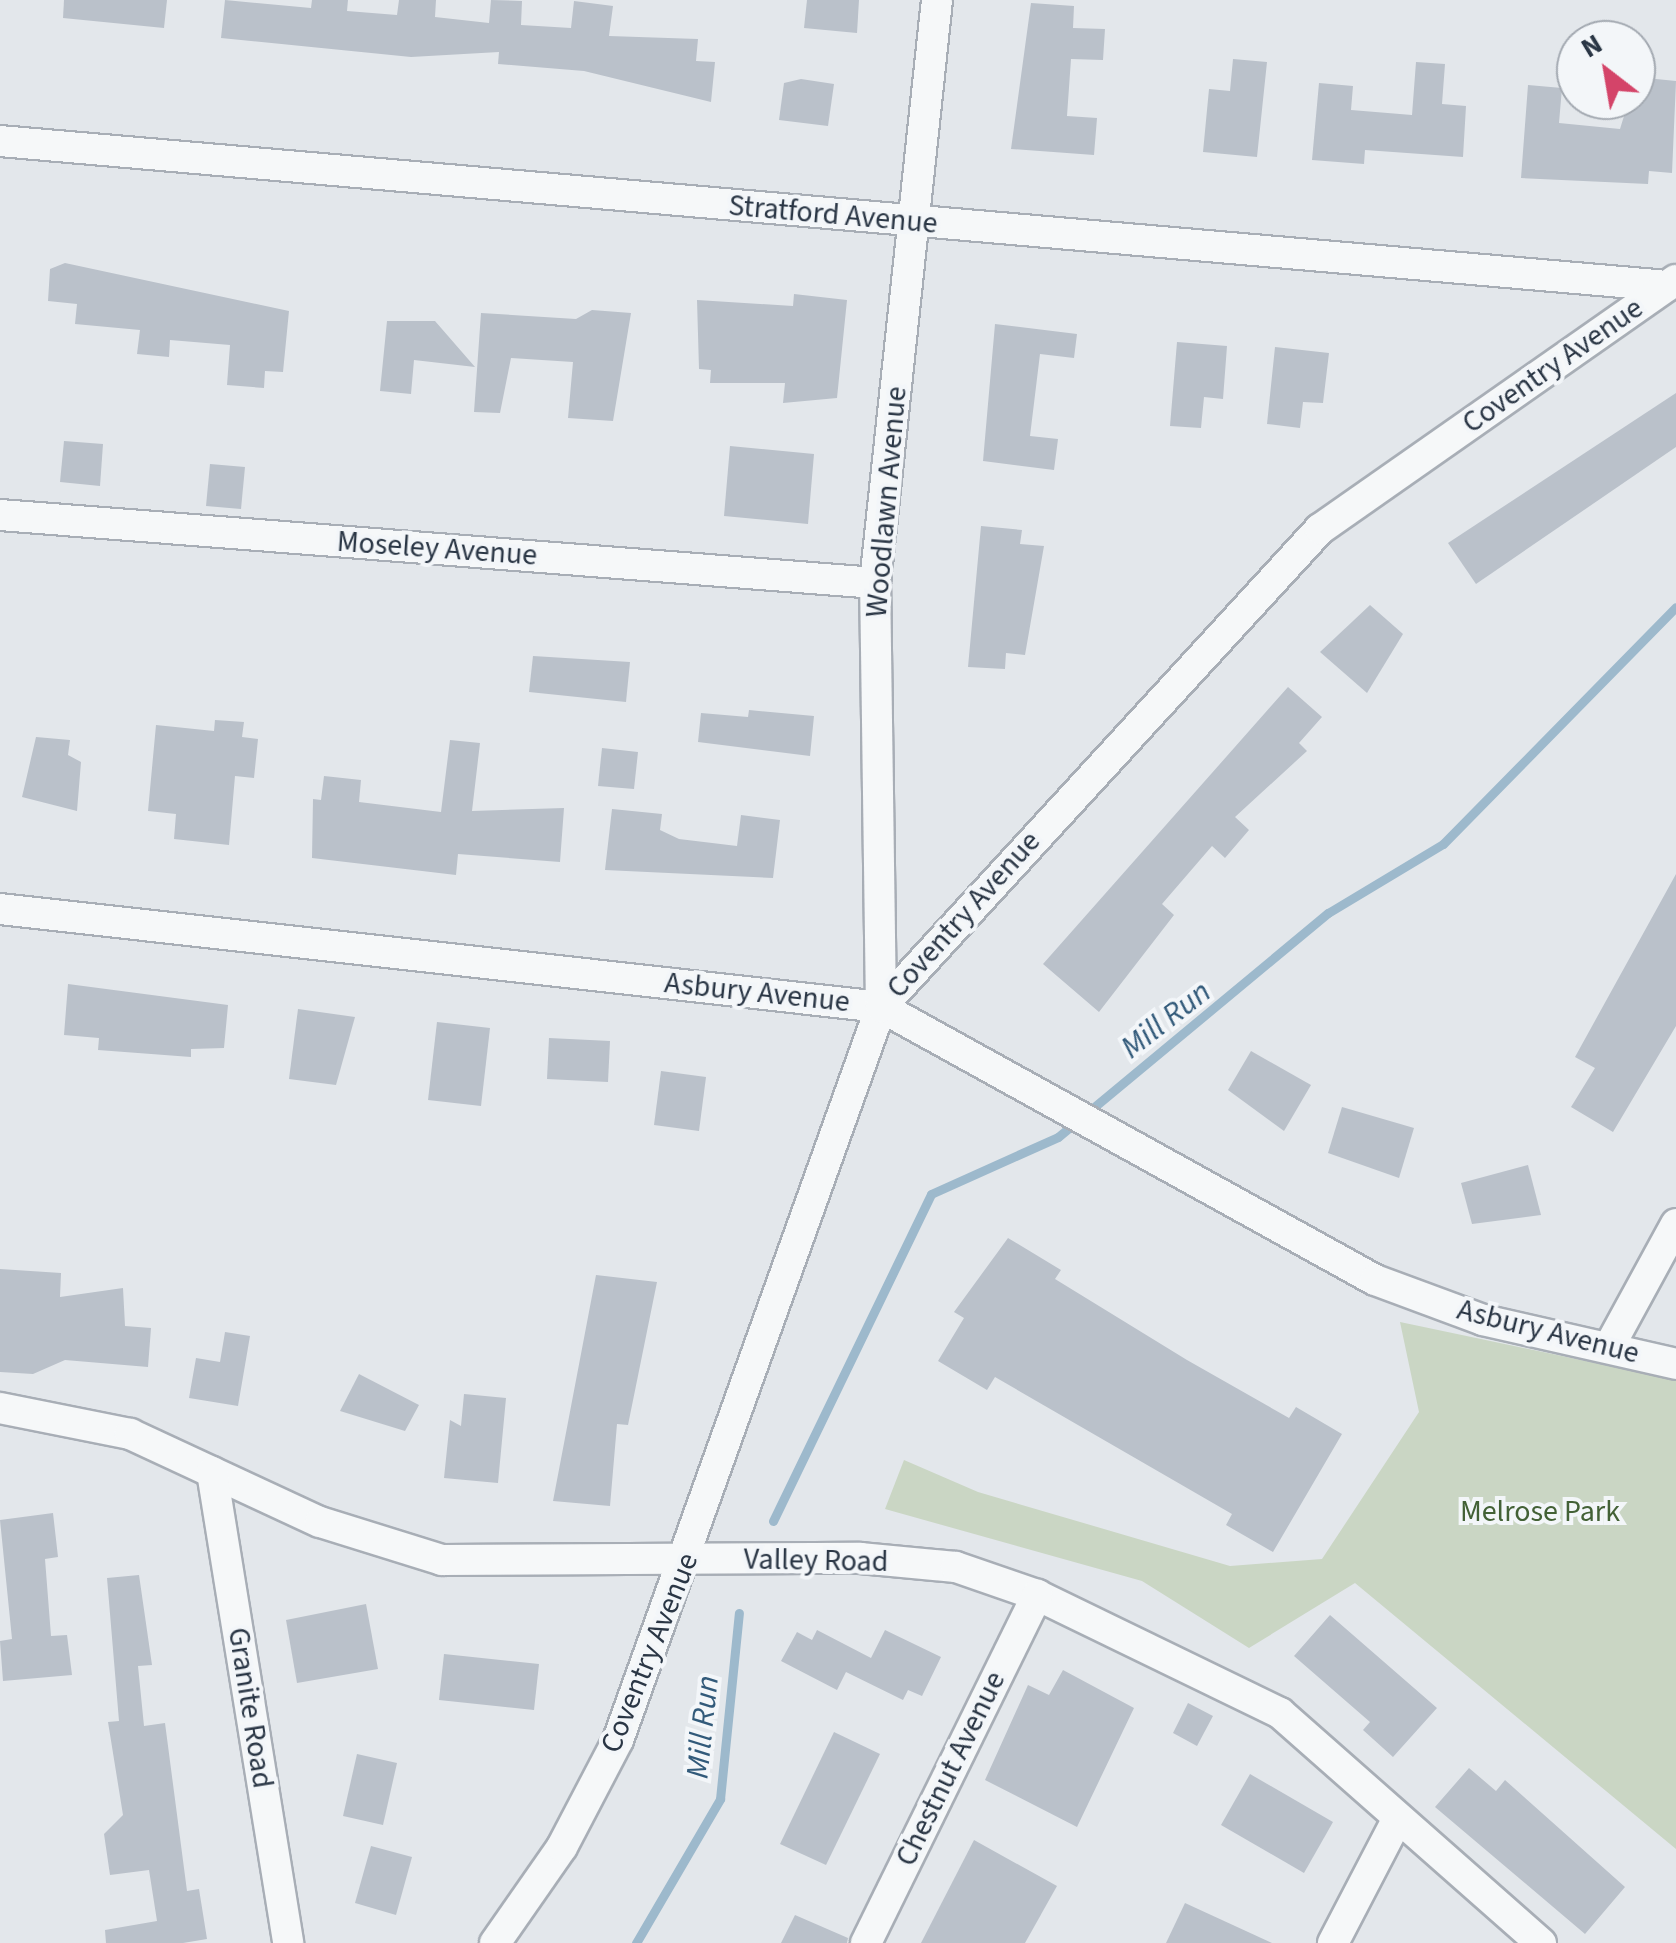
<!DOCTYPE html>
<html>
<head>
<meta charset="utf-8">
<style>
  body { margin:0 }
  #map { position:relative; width:1676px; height:1943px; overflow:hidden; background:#e3e7eb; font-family:"Source Sans 3",sans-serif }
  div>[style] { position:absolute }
  .green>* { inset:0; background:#cad6c4 }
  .stream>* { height:9px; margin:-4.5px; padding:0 4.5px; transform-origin:4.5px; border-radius:4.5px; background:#9db9cc }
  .building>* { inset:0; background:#bac1ca }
  .roads { filter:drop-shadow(2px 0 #a8aeb6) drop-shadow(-2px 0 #a8aeb6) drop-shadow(0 2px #a8aeb6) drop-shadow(0 -2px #a8aeb6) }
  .minor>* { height:30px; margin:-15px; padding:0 15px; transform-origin:15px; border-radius:15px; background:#f6f8f9 }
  span { translate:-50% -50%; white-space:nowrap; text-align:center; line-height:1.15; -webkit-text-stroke:8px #f3f6f9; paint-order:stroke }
  .street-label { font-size:30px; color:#2a3645 }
  .park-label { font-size:30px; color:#436136 }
  .water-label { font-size:32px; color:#325a7a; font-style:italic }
  .north { position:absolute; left:1556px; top:20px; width:100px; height:100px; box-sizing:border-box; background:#f3f6f9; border:2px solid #a3a9b1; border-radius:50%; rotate:329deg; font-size:28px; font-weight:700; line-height:40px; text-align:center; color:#2a3645 }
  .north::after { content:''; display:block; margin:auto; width:35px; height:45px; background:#d44469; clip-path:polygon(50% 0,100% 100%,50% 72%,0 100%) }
</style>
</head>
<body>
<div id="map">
  <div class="green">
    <i style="clip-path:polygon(1400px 1322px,1676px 1380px,1676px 1849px,1355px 1583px,1249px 1648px,1142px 1581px,885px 1509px,904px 1460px,978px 1492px,1230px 1566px,1322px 1559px,1419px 1412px)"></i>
  </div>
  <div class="stream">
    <i style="left:773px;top:1521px;width:363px;rotate:-64.2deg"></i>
    <i style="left:931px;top:1194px;width:139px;rotate:-24.2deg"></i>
    <i style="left:1058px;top:1137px;width:351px;rotate:-39.7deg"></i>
    <i style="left:1328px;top:913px;width:134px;rotate:-31deg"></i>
    <i style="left:1443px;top:844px;width:332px;rotate:-45.5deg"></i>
    <i style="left:636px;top:1943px;width:167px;rotate:-59.7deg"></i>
    <i style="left:720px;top:1799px;width:187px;rotate:-84.2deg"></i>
  </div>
  <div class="building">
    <i style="clip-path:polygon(64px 0,167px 0,164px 28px,63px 18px)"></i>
    <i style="clip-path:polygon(225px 0,311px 8px,312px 0,348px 0,347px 11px,397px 15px,399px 0,436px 0,435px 17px,489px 23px,491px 0,522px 1px,521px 25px,571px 28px,574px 1px,613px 6px,609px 36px,698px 39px,696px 61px,715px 62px,711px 102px,584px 71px,498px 64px,499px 52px,411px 57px,221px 38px)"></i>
    <i style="clip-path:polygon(807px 0,859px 0,857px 33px,804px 28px)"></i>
    <i style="clip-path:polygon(1031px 3px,1074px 6px,1073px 28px,1105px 29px,1103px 60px,1071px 59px,1067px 116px,1097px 118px,1094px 155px,1011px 149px)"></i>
    <i style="clip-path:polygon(1233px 59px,1267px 62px,1257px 157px,1203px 152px,1209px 89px,1230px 91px)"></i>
    <i style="clip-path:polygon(1416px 62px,1445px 64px,1442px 104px,1466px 106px,1463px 157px,1365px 150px,1364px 164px,1312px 160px,1319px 83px,1353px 86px,1351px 110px,1412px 115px)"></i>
    <i style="clip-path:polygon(1636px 77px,1676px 81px,1672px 173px,1649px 171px,1648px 184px,1521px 178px,1528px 85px,1562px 88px,1559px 123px,1620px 129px)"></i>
    <i style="clip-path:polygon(801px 79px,834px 84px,828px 126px,779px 120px,784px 83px)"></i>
    <i style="clip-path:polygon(65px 263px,289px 311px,283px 372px,265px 371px,264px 388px,227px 385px,230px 345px,170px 340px,169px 357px,137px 354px,140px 330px,75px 324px,77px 304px,48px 301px,50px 269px)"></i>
    <i style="clip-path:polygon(794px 294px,847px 300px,837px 398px,783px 403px,785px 383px,710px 383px,711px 370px,699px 369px,697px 300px,793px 306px)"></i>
    <i style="clip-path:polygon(592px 310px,631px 313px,613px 421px,568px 418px,573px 362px,511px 358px,500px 413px,474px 412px,481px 313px,576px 319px)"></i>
    <i style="clip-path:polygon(387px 321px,435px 321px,475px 367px,414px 360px,411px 394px,380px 391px)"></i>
    <i style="clip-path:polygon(995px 324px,1077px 334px,1074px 358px,1040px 354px,1030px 436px,1058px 439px,1054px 470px,983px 461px)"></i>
    <i style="clip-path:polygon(1177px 342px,1227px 346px,1223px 399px,1204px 397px,1201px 428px,1170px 426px)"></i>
    <i style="clip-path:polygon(1275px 347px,1329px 353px,1323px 403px,1303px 402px,1300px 428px,1267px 424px)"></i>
    <i style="clip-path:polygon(1676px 393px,1676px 447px,1476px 584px,1448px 543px)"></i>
    <i style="clip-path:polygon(64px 441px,103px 444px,100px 486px,60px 482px)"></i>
    <i style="clip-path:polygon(730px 446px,814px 454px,808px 524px,724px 516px)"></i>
    <i style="clip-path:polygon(210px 464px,245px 467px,241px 509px,206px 506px)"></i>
    <i style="clip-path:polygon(981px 526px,1022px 530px,1020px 544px,1044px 546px,1025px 655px,1006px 653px,1005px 669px,968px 667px)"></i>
    <i style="clip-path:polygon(1370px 605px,1403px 634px,1367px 693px,1320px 652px)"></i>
    <i style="clip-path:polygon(533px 656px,630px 662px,626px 702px,529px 692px)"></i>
    <i style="clip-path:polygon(1288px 687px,1322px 717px,1299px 743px,1307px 751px,1235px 817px,1249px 830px,1225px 858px,1212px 846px,1162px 904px,1174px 915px,1099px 1012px,1043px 964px)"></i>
    <i style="clip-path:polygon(749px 710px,814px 716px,810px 756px,698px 742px,701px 713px,748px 717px)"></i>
    <i style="clip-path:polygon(215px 720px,244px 722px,242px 737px,258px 739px,254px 778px,235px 776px,229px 845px,174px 839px,176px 814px,148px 811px,156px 725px,214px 731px)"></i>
    <i style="clip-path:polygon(36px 737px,70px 740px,68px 755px,81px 762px,77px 811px,22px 797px)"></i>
    <i style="clip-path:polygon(450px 740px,480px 743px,472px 811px,564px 808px,560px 862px,458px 854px,456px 875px,312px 858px,313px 799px,321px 800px,324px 776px,361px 780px,359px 802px,441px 812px)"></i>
    <i style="clip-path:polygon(602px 748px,638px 752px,634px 789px,598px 786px)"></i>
    <i style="clip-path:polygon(612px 809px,662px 814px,660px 830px,679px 839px,737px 846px,741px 815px,780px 820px,773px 878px,605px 870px)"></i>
    <i style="clip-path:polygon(1676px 874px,1676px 1026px,1613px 1132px,1571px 1107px,1595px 1068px,1575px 1057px)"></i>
    <i style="clip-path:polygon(68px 984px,228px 1005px,224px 1048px,191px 1049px,191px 1057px,98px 1050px,99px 1038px,64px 1035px)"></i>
    <i style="clip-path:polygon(298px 1009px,355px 1017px,336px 1085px,289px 1079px)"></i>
    <i style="clip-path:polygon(437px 1022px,490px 1028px,481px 1106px,428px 1100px)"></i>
    <i style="clip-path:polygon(549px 1038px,610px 1041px,608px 1082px,547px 1079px)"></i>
    <i style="clip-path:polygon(1251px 1051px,1311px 1085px,1284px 1131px,1228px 1090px)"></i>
    <i style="clip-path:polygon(661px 1071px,706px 1077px,699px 1131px,654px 1125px)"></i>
    <i style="clip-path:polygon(1342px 1107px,1414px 1128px,1399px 1178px,1328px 1153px)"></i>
    <i style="clip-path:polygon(1528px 1165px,1541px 1215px,1472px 1224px,1461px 1183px)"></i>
    <i style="clip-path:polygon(1008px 1238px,1061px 1270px,1055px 1279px,1187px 1360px,1289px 1418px,1296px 1407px,1342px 1434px,1273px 1552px,1226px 1525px,1232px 1514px,995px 1377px,987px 1390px,938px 1361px,964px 1318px,954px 1312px)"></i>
    <i style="clip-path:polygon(0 1269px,61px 1273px,60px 1297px,123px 1288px,125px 1326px,151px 1328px,148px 1367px,65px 1360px,33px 1374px,0 1372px)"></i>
    <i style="clip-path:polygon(596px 1275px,657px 1282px,628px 1425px,617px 1424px,610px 1506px,553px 1501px)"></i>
    <i style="clip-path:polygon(225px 1332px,250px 1336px,238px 1406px,189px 1398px,196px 1358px,220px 1362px)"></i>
    <i style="clip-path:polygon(359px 1374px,419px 1405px,405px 1431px,340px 1411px)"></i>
    <i style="clip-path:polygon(464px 1394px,506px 1398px,498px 1483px,444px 1478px,450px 1420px,461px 1426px)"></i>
    <i style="clip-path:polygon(53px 1513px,58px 1557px,45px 1559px,51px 1636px,67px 1635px,72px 1675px,3px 1681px,0 1641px,12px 1639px,0 1520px)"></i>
    <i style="clip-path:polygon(139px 1575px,152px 1665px,138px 1666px,144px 1726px,165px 1723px,187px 1891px,199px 1889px,207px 1939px,183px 1943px,106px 1943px,105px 1930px,157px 1921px,149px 1870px,110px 1875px,104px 1834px,123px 1815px,108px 1722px,119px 1721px,107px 1578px)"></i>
    <i style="clip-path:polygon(366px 1604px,378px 1669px,297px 1683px,286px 1620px)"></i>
    <i style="clip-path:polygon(1330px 1615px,1437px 1708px,1393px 1757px,1363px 1730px,1370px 1722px,1294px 1656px)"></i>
    <i style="clip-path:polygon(817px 1630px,871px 1658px,885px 1630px,941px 1657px,922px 1696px,908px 1690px,903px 1700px,846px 1672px,837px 1690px,781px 1661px,797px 1632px,812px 1640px)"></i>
    <i style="clip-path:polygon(444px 1654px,539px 1664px,534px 1710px,439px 1700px)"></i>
    <i style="clip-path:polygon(1063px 1670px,1134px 1708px,1077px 1827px,985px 1780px,1028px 1685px,1049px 1695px)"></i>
    <i style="clip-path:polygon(1188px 1703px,1213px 1716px,1197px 1746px,1173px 1733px)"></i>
    <i style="clip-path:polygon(834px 1732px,880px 1754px,826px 1865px,780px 1844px)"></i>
    <i style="clip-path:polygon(357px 1754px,397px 1763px,383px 1825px,343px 1816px)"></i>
    <i style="clip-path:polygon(1469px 1768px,1496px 1791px,1505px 1780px,1625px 1887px,1585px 1934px,1435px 1807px)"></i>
    <i style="clip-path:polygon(1250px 1774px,1333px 1822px,1304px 1873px,1221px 1825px)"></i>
    <i style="clip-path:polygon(974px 1840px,1057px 1886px,1025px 1943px,921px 1943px)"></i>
    <i style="clip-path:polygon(371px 1846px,412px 1857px,396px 1915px,355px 1903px)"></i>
    <i style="clip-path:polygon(1185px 1903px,1272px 1943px,1166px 1943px)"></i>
    <i style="clip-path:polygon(795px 1915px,848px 1938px,847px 1943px,781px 1943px)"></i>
  </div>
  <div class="roads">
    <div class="minor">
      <i style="left:0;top:141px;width:1673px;rotate:4.97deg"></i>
      <i style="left:0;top:515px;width:878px;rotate:4.44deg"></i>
      <i style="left:0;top:909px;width:886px;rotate:6.35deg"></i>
      <i style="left:881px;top:1007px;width:564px;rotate:28.93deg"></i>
      <i style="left:1375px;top:1280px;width:115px;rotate:20.3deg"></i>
      <i style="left:1483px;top:1320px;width:198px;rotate:12.8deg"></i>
      <i style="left:881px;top:1007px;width:424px;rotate:-90.8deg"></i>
      <i style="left:875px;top:583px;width:586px;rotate:-83.93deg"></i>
      <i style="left:1609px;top:1347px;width:140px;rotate:-61.4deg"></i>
      <i style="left:0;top:1408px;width:133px;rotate:11.3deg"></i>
      <i style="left:130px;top:1434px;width:209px;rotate:24.9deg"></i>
      <i style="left:320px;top:1522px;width:128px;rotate:17.3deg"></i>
      <i style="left:442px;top:1560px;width:418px;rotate:-0.3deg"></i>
      <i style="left:860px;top:1558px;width:96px;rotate:5.4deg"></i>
      <i style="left:956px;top:1567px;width:86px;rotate:19.1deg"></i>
      <i style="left:1037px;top:1595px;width:270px;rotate:25.9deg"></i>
      <i style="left:1280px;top:1713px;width:348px;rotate:41.4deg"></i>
      <i style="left:212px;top:1472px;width:477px;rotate:80.8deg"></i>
      <i style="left:495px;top:1943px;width:117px;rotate:-55.1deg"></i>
      <i style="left:562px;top:1847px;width:121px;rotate:-62.4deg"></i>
      <i style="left:618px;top:1740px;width:779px;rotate:-70.26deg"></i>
      <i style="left:881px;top:1007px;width:649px;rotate:-47.44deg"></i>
      <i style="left:1320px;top:529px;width:434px;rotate:-35deg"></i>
      <i style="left:866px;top:1943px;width:388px;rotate:-63.8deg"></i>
      <i style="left:1333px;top:1943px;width:141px;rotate:-62.5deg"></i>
    </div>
  </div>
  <div class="street-label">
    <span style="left:833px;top:215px;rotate:5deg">Stratford Avenue</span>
    <span style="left:1553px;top:366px;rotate:-35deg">Coventry Avenue</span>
    <span style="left:887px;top:502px;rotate:-85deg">Woodlawn Avenue</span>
    <span style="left:437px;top:549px;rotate:4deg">Moseley Avenue</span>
    <span style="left:964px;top:915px;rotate:-48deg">Coventry Avenue</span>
    <span style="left:757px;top:993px;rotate:6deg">Asbury Avenue</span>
    <span style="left:1548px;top:1332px;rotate:14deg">Asbury Avenue</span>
    <span style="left:816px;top:1561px;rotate:1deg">Valley Road</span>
    <span style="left:650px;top:1653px;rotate:-68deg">Coventry Avenue</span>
    <span style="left:250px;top:1708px;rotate:81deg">Granite Road</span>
    <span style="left:951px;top:1769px;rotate:-64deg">Chestnut Avenue</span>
  </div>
  <div class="park-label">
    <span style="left:1540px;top:1512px">Melrose Park</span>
  </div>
  <div class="water-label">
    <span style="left:1166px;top:1020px;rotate:-38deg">Mill Run</span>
    <span style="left:703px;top:1727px;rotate:-84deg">Mill Run</span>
  </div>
  <div class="north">N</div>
</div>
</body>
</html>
